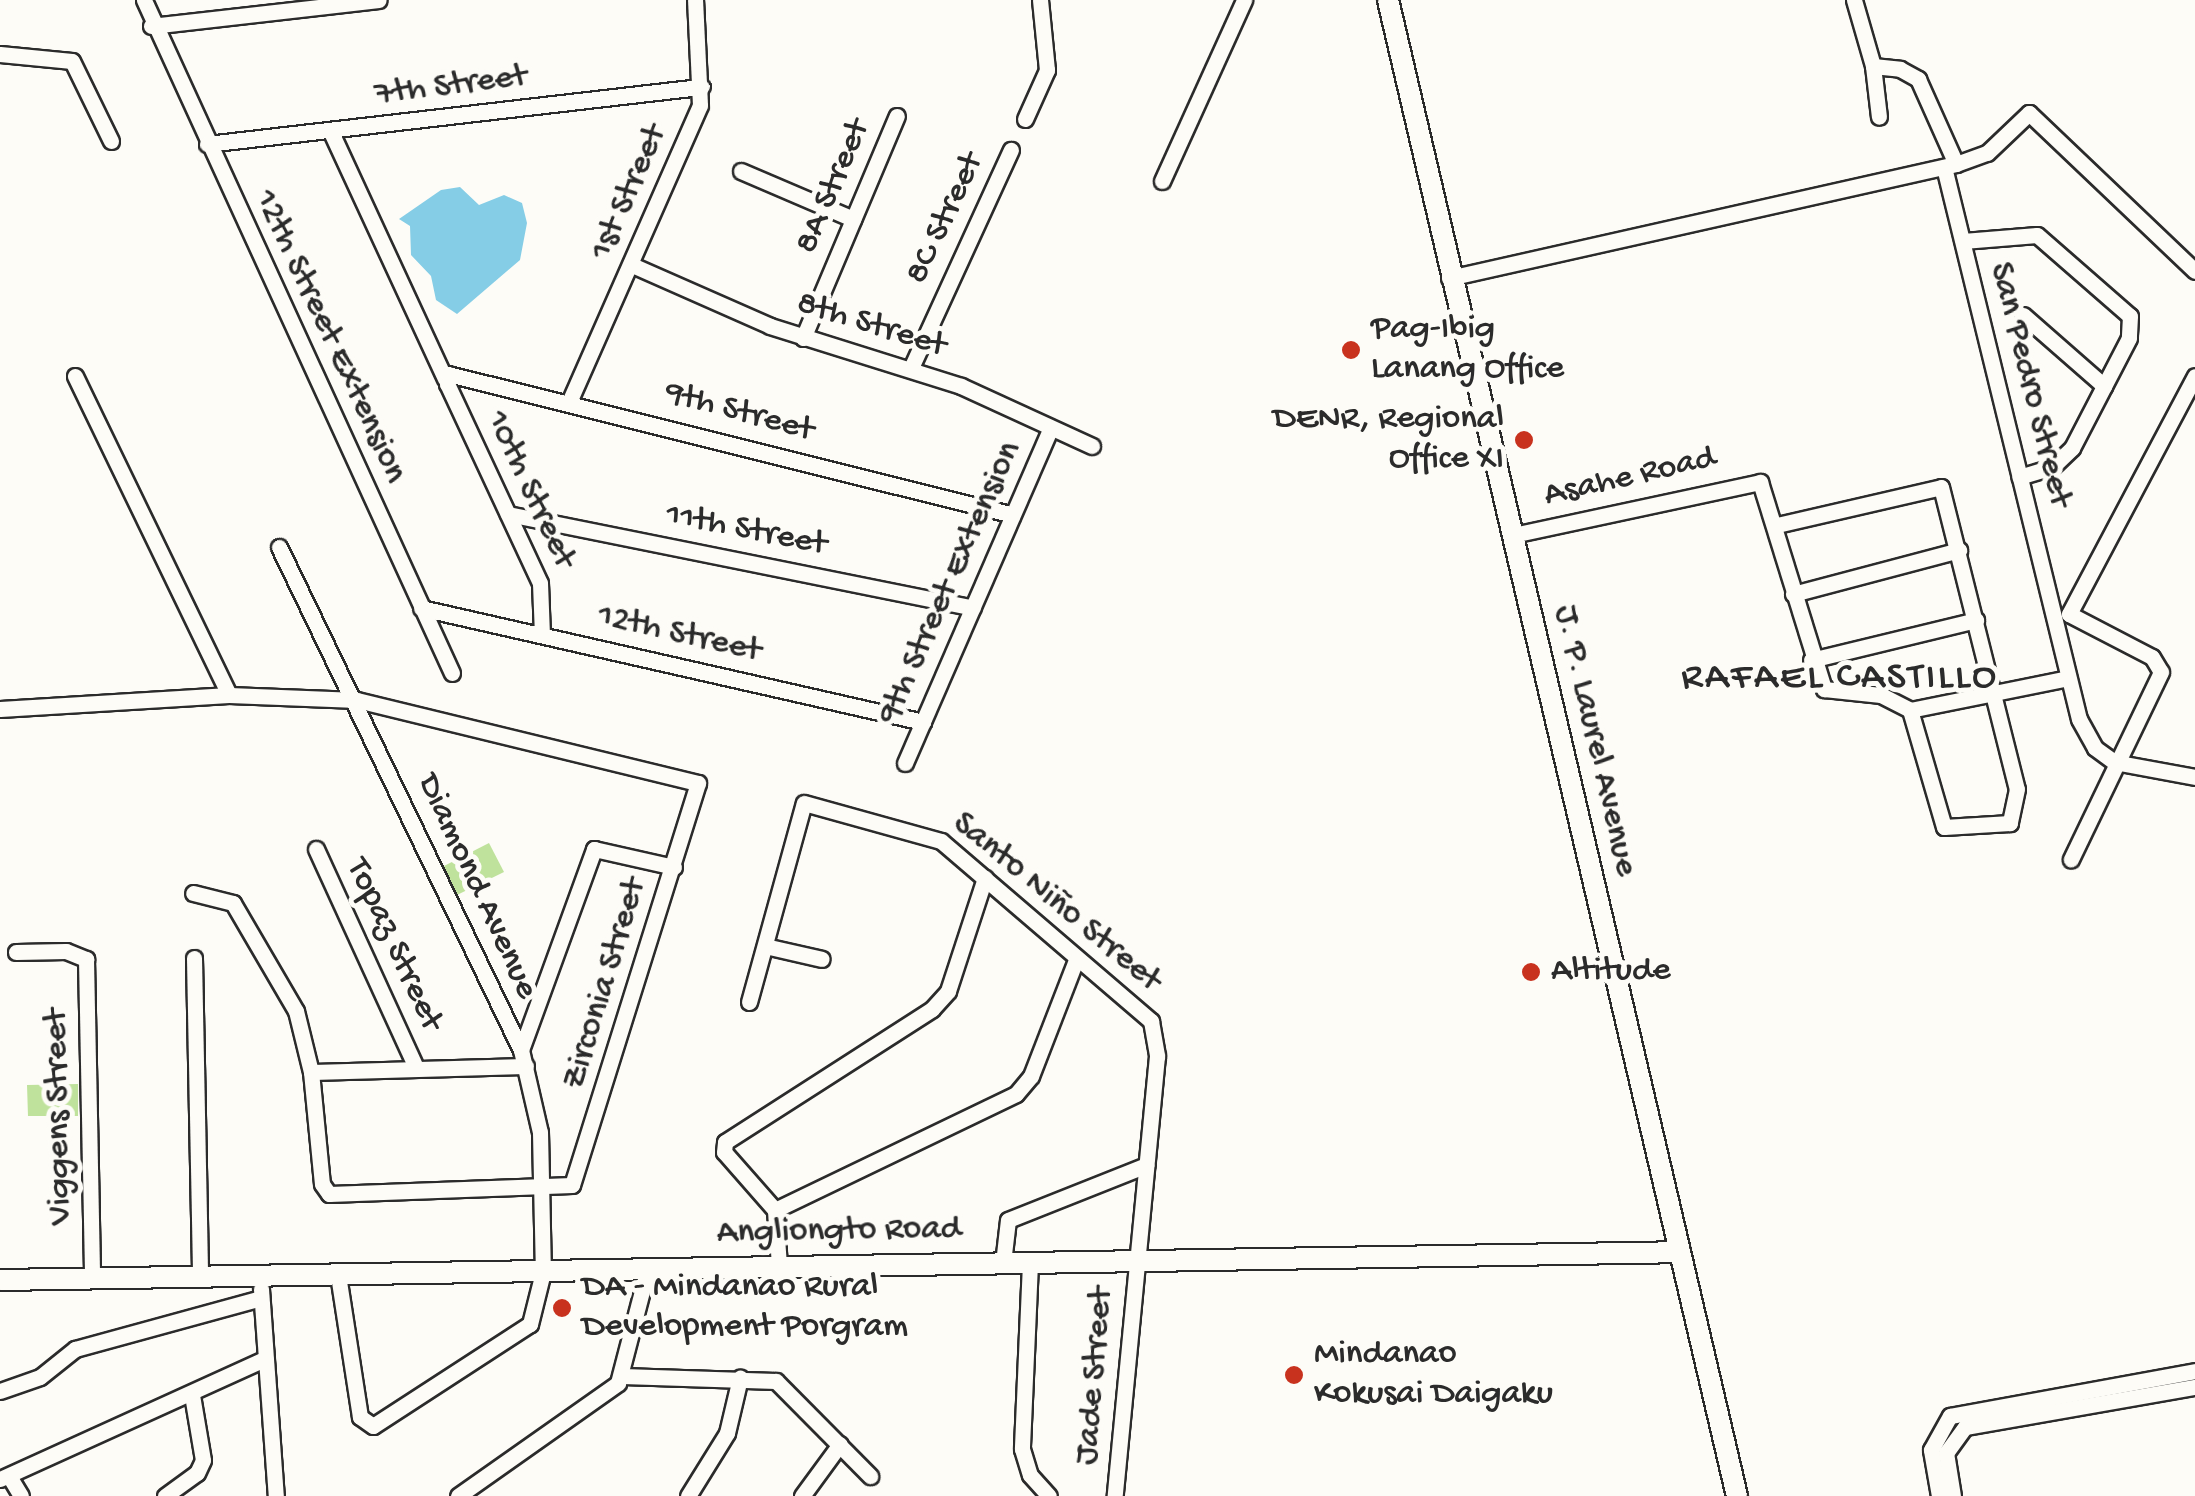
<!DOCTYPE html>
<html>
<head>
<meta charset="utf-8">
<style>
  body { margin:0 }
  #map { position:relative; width:2195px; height:1496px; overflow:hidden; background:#fdfcf7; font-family:"Gochi Hand",sans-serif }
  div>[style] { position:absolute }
  .green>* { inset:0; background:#bfe29c }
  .water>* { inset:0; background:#85cde6 }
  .roads { filter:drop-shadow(2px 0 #2b2b2b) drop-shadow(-2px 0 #2b2b2b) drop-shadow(0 2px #2b2b2b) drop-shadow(0 -2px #2b2b2b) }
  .minor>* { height:15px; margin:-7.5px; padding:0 7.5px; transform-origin:7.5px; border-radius:7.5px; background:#fdfcf7 }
  .major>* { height:20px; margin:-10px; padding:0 10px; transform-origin:10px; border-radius:10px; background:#fdfcf7 }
  .dots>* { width:28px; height:28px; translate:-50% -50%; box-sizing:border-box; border:5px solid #fdfcf7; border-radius:50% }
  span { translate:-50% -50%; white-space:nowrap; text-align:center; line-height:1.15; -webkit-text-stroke:10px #fdfcf7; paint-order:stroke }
  .street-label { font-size:35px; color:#2b2b2b }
  .poi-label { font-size:35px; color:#2b2b2b }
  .left { translate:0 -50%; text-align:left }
  .right { translate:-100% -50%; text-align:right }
  .quarter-label { font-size:40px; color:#2b2b2b; letter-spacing:2.5px }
</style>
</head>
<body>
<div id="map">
  <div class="green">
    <i style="clip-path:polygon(489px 843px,504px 872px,457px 895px,444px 866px)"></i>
    <i style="clip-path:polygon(78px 1084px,78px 1116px,28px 1116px,27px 1085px)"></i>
  </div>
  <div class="water">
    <i style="clip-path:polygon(460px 187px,479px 205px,504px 195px,522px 203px,527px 223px,520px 260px,457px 314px,436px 300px,431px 276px,411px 255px,410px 226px,399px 219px,441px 190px)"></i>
  </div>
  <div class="roads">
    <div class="minor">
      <i style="left:144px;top:0;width:740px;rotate:65.41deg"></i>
      <i style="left:1854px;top:0;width:69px;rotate:73.9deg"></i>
      <i style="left:1873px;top:66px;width:27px;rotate:6deg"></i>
      <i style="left:1900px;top:69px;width:21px;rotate:29deg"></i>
      <i style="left:1918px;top:79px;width:93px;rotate:65.9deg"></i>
      <i style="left:151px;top:26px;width:229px;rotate:-6.5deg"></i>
      <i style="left:0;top:54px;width:72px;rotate:5.6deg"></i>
      <i style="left:72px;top:61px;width:89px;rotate:64deg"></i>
      <i style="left:1873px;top:66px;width:51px;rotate:83.3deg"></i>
      <i style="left:1025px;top:119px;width:54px;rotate:-65.8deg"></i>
      <i style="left:1047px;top:70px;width:70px;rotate:-95.7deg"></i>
      <i style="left:331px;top:132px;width:272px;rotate:65.2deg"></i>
      <i style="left:207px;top:144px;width:498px;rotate:-6.6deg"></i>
      <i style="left:1944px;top:167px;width:568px;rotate:76.26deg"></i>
      <i style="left:2079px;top:719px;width:33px;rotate:61deg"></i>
      <i style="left:2095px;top:748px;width:24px;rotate:36deg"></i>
      <i style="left:2114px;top:762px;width:82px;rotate:10.5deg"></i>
      <i style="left:741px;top:171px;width:122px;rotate:23.2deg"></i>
      <i style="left:1162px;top:181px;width:199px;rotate:-65.6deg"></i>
      <i style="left:1963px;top:241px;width:74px;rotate:-4.6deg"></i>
      <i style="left:2037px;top:235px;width:123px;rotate:41.1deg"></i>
      <i style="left:2130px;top:316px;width:22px;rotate:93deg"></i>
      <i style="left:2129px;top:338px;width:124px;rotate:117.4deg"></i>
      <i style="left:2072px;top:448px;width:28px;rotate:136deg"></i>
      <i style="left:2052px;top:467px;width:34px;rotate:163deg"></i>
      <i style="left:632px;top:265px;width:151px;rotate:23.8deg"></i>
      <i style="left:770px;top:326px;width:200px;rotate:17.4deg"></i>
      <i style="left:961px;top:386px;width:144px;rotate:24.6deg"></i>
      <i style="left:1449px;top:278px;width:520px;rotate:-12.67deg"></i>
      <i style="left:1956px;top:164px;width:33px;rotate:-20deg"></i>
      <i style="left:1987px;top:153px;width:58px;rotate:-43.6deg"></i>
      <i style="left:2029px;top:113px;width:229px;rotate:43.6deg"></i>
      <i style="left:2023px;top:315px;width:108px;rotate:41.2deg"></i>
      <i style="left:803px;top:338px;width:241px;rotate:-67.1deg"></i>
      <i style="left:911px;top:368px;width:240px;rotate:-65.4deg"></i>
      <i style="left:75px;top:376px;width:354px;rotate:64.2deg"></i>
      <i style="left:570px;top:400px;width:322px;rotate:-66.2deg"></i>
      <i style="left:700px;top:105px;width:105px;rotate:-92.7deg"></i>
      <i style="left:508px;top:514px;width:474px;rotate:11.4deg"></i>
      <i style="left:1777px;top:525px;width:168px;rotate:-13deg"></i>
      <i style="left:1941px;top:487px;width:311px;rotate:75.9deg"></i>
      <i style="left:2017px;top:789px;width:35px;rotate:102deg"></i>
      <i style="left:2010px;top:823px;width:66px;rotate:176.5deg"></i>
      <i style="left:1944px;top:827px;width:122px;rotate:-106.2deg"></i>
      <i style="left:1513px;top:535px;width:253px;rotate:-12.1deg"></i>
      <i style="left:1760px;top:482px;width:217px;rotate:72.8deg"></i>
      <i style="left:1824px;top:689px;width:57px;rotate:6deg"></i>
      <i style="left:1881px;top:695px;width:33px;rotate:27deg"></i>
      <i style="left:1910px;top:710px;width:161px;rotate:-11.4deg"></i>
      <i style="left:279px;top:547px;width:558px;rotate:64.31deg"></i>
      <i style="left:521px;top:1050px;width:84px;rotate:77deg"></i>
      <i style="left:540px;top:1132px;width:140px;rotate:88.8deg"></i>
      <i style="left:543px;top:1272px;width:54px;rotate:104deg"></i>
      <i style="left:530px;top:1324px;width:187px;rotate:147deg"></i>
      <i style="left:373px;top:1426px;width:16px;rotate:-145deg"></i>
      <i style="left:360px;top:1417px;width:144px;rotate:-98.8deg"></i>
      <i style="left:1793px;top:594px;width:172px;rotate:-14.8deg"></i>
      <i style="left:421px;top:608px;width:515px;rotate:12.79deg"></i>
      <i style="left:2069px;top:614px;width:93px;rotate:27.4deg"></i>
      <i style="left:2152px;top:657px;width:17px;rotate:59deg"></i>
      <i style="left:2161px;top:672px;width:208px;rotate:115.7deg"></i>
      <i style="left:2069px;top:614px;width:269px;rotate:-62.1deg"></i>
      <i style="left:542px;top:635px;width:52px;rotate:-92.2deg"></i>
      <i style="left:540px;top:583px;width:220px;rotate:-115deg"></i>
      <i style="left:447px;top:384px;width:10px;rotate:-84deg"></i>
      <i style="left:448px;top:374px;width:582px;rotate:14.01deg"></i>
      <i style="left:1811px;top:660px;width:170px;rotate:-13.6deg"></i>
      <i style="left:0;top:709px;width:229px;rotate:-3.5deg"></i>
      <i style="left:229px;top:695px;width:128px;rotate:2.2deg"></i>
      <i style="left:357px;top:700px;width:351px;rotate:13.7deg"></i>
      <i style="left:698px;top:783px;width:421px;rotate:107.4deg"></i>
      <i style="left:572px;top:1185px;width:243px;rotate:177.9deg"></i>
      <i style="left:329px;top:1194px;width:12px;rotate:-125deg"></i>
      <i style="left:322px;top:1184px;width:113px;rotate:-95.6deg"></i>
      <i style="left:311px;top:1072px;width:63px;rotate:-103.8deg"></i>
      <i style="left:296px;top:1011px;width:125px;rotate:-120.3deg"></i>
      <i style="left:233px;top:903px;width:41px;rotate:-166deg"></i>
      <i style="left:905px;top:763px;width:365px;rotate:-66.5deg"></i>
      <i style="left:316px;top:849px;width:240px;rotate:65.4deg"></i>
      <i style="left:765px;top:946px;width:58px;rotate:12.8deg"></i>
      <i style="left:16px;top:952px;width:50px;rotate:-1.1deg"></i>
      <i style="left:66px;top:951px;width:22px;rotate:22deg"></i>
      <i style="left:86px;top:959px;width:319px;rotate:88.9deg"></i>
      <i style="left:194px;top:958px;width:319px;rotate:88.9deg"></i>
      <i style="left:749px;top:1002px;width:206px;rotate:-74.6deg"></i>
      <i style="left:804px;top:803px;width:142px;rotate:15.5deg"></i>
      <i style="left:941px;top:841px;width:277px;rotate:40.6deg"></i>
      <i style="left:1151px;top:1021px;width:36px;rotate:80deg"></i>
      <i style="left:1157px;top:1056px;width:442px;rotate:95.5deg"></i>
      <i style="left:521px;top:1050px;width:214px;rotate:-70deg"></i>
      <i style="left:594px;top:849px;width:82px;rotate:12.7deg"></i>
      <i style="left:311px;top:1072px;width:215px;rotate:-1.6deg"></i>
      <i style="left:775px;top:1210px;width:267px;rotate:-25.7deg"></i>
      <i style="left:1016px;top:1094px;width:23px;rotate:-50deg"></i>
      <i style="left:1031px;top:1076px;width:124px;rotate:-68.8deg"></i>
      <i style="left:1003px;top:1263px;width:43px;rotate:-83.4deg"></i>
      <i style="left:1008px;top:1220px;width:149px;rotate:-21.7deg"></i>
      <i style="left:1030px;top:1263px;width:186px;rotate:92.5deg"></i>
      <i style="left:1022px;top:1449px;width:27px;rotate:73deg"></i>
      <i style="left:1030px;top:1475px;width:28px;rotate:48deg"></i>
      <i style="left:779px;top:1265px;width:55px;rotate:-94.2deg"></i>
      <i style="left:775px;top:1210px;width:77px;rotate:-131.3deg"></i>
      <i style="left:724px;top:1152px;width:10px;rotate:-84deg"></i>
      <i style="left:725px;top:1142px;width:246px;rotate:-32.7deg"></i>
      <i style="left:932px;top:1009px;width:24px;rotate:-48deg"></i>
      <i style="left:948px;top:991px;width:119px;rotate:-71.9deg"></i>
      <i style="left:261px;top:1289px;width:208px;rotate:85.9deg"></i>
      <i style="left:622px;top:1376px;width:154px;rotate:1.9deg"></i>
      <i style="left:776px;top:1381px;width:134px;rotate:45.3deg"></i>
      <i style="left:0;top:1391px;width:42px;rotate:-19.3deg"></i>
      <i style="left:40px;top:1377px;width:45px;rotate:-38.7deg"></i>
      <i style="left:75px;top:1349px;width:193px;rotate:-15.3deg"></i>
      <i style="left:9px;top:1476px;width:23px;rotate:59deg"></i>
      <i style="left:0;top:1479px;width:290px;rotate:-24.4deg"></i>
      <i style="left:165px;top:1496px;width:39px;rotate:-36deg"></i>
      <i style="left:197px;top:1473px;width:14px;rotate:-65deg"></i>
      <i style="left:203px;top:1460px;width:66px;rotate:-99.6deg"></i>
      <i style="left:458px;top:1496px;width:196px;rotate:-35.2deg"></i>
      <i style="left:618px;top:1383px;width:119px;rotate:-75.4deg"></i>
      <i style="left:688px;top:1496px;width:74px;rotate:-58.2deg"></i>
      <i style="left:727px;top:1433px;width:57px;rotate:-76.7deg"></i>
      <i style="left:802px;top:1496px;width:64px;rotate:-53.8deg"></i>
      <i style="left:1939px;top:1496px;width:47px;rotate:-99.9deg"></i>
      <i style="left:1931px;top:1450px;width:39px;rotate:-61deg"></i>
      <i style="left:1950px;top:1416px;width:249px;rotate:-10.4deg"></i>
      <i style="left:1953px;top:1496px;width:44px;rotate:-99.2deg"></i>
      <i style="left:1946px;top:1453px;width:32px;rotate:-54deg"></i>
      <i style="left:1965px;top:1427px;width:233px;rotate:-9.9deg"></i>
    </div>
    <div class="major">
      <i style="left:1388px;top:0;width:1536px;rotate:76.87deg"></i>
      <i style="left:0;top:1280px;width:1680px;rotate:-0.95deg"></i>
    </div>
  </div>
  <div class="dots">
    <i style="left:1351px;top:350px;background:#c8321e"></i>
    <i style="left:1524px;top:440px;background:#c8321e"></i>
    <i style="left:1531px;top:972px;background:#c8321e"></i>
    <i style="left:562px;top:1308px;background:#c8321e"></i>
    <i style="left:1294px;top:1375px;background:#c8321e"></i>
  </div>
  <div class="street-label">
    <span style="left:451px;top:87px;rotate:-7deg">7th Street</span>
    <span style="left:834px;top:187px;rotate:-67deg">8A Street</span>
    <span style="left:630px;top:193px;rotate:-66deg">1st Street</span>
    <span style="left:946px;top:219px;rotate:-65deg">8C Street</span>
    <span style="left:871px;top:326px;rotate:17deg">8th Street</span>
    <span style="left:329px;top:337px;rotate:65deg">12th Street Extension</span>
    <span style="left:2029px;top:385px;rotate:76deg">San Pedro Street</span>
    <span style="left:739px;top:413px;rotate:15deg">9th Street</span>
    <span style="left:1630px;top:478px;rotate:-13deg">Asahe Road</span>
    <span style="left:529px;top:490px;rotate:65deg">10th Street</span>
    <span style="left:746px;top:531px;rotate:11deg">11th Street</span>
    <span style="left:951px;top:583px;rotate:-66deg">9th Street Extension</span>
    <span style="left:679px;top:635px;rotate:13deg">12th Street</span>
    <span style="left:1594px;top:741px;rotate:77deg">J. P. Laurel Avenue</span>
    <span style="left:476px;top:887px;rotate:65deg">Diamond Avenue</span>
    <span style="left:1056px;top:903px;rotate:40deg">Santo Niño Street</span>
    <span style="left:393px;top:945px;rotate:65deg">Topaz Street</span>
    <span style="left:606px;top:984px;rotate:-73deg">Zirconia Street</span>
    <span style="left:60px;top:1117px;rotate:-91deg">Viggens Street</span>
    <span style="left:839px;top:1232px;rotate:-1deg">Angliongto Road</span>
    <span style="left:1096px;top:1376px;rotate:-85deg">Jade Street</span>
  </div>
  <div class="poi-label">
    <span class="left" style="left:1371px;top:350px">Pag-Ibig<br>Lanang Office</span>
    <span class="right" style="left:1504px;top:440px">DENR, Regional<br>Office XI</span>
    <span class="left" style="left:1551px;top:972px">Altitude</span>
    <span class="left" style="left:582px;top:1308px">DA - Mindanao Rural<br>Development Porgram</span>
    <span class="left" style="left:1314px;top:1375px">Mindanao<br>Kokusai Daigaku</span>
  </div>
  <div class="quarter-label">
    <span style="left:1840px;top:679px">RAFAEL CASTILLO</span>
  </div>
</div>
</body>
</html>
